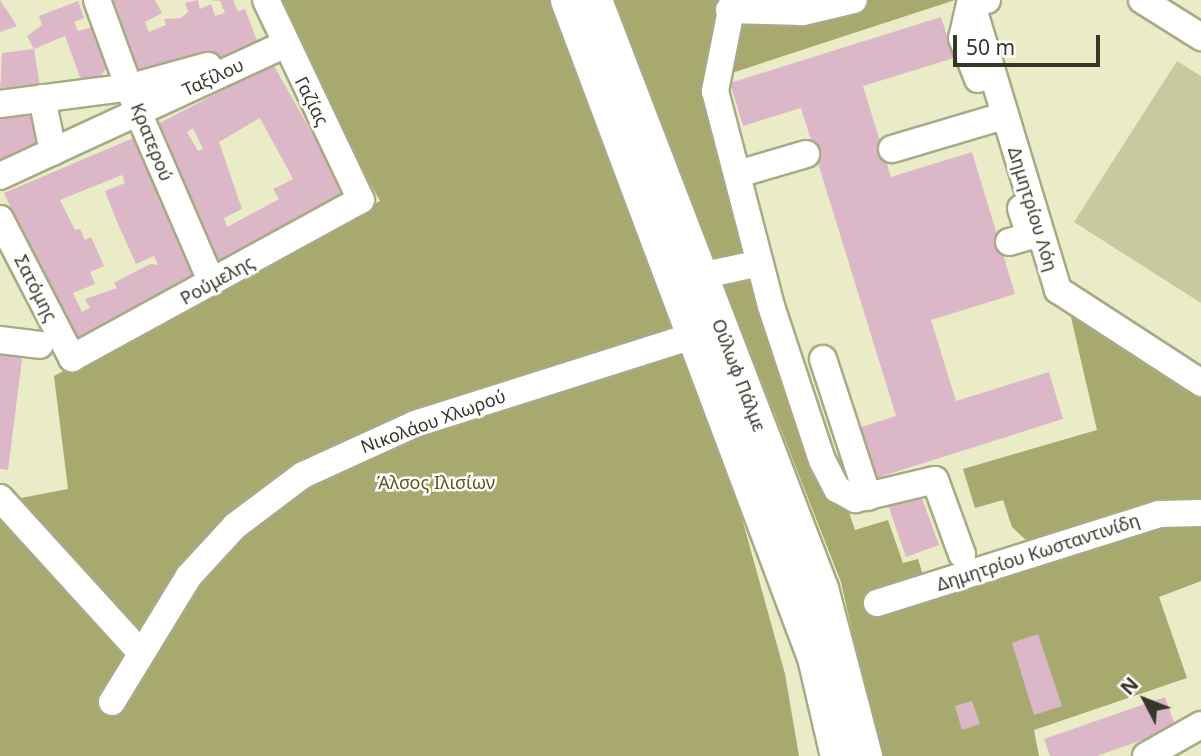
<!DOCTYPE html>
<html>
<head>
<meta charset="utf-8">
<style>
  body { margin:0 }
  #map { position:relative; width:1201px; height:756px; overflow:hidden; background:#eaecc7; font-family:"Noto Sans",sans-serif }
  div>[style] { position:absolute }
  .green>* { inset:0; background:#c7c99e }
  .forest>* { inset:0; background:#a7a96e }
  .building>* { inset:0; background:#dcb7c8 }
  .roads { filter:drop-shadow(2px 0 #a8aa86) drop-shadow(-2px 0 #a8aa86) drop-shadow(0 2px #a8aa86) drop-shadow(0 -2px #a8aa86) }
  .minor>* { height:26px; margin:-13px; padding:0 13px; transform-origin:13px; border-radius:13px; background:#fff }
  .major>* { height:33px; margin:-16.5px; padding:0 16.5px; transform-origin:16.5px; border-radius:16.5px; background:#fff }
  span { translate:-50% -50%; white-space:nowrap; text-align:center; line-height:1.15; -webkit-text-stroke:5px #fff; paint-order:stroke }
  .street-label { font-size:18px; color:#363729 }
  .park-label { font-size:18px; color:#5a5a16 }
  .north { position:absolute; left:1110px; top:665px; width:70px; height:70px; -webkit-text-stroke:5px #fff; paint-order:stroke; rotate:312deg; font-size:19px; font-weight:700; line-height:28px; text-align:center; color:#363729 }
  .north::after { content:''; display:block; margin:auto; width:24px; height:32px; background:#363729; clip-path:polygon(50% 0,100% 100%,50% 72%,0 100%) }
  .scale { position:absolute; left:953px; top:35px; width:147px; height:32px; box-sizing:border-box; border:4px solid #363729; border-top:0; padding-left:9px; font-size:21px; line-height:24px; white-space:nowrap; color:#363729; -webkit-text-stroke:5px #fff; paint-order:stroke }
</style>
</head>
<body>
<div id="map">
  <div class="green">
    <i style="clip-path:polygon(1177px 61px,1201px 76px,1201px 303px,1074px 222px)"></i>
  </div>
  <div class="forest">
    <i style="clip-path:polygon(277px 0,557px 0,738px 504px,785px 674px,799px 756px,0 756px,0 502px,68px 489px,54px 376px,380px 201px,292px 40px)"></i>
    <i style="clip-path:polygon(612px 0,955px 0,704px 82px,855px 530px,888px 520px,903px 563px,918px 559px,926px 585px,1040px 553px,1012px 527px,1003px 500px,975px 508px,963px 469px,1097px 430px,1070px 313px,1201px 397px,1201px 581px,1159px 597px,1187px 678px,1034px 730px,1039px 756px,880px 756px,841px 582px)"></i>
  </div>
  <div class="building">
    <i style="clip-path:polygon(0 0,17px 26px,0 32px)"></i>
    <i style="clip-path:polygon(111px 0,155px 0,162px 13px,145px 22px,149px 32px,166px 25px,164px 19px,181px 18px,188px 12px,185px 3px,198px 0,200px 9px,211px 4px,215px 16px,225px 13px,220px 1px,210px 0,233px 0,238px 11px,245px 9px,258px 43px,219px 58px,140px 74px)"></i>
    <i style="clip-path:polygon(78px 1px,84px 18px,74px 22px,78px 31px,96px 26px,110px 65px,99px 77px,81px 80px,65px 36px,34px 49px,40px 86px,0 92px,2px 53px,34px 49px,27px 36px,42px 25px,39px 16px)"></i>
    <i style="clip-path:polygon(941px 17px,954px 58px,863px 86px,891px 177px,972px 152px,1015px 294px,931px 320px,956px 401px,1049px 372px,1063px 419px,870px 480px,855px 429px,896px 416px,801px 108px,743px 126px,730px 83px)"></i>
    <i style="clip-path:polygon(evenodd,273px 64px,350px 201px,217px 272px,158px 124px,273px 64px,260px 118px,293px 179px,273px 189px,279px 199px,227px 227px,224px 218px,242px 209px,219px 142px,260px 118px,273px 64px,193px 128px,203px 149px,198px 151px,187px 132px,193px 128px)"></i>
    <i style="clip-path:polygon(0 116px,33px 116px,39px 148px,0 164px)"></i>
    <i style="clip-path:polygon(evenodd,138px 136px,198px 282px,75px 344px,4px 193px,138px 136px,122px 175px,125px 183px,105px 191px,115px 217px,136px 264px,154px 256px,158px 265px,150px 264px,114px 283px,117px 288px,85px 299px,90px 308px,82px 312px,73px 293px,95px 284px,90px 272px,104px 266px,91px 237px,85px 240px,80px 229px,75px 230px,60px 200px,122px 175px)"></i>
    <i style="clip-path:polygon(0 349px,23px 352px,8px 470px,0 469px)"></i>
    <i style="clip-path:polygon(920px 493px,939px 545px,906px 557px,888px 505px)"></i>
    <i style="clip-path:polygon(1038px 634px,1062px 706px,1034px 715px,1012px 643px)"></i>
    <i style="clip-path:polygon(1165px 697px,1176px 728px,1097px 756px,1050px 756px,1044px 739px)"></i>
    <i style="clip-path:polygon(972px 701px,980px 724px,962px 730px,955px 706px)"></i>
  </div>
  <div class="roads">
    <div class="minor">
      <i style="left:97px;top:0;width:119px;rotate:69.9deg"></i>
      <i style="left:138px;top:112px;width:186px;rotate:66.6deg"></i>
      <i style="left:733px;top:0;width:93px;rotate:101.2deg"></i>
      <i style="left:715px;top:91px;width:222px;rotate:75.4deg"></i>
      <i style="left:771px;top:306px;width:162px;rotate:71.7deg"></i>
      <i style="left:822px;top:460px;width:33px;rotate:63deg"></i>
      <i style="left:837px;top:489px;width:21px;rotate:29deg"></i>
      <i style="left:855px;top:499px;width:82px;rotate:-13.4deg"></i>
      <i style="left:935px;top:480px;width:79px;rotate:70deg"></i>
      <i style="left:987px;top:0;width:16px;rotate:162deg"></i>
      <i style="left:972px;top:5px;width:298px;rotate:73.2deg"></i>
      <i style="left:1058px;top:290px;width:171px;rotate:33deg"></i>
      <i style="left:1142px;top:0;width:70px;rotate:32.1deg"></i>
      <i style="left:970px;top:4px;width:35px;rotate:103deg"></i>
      <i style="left:962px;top:38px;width:44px;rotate:68.7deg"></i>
      <i style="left:729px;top:10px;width:74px;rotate:1.5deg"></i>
      <i style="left:803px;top:12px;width:52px;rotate:-13.2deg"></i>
      <i style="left:42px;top:98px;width:55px;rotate:78.5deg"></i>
      <i style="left:0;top:104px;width:132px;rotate:-7.4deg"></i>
      <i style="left:131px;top:87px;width:80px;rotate:-15.3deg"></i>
      <i style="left:892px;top:149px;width:105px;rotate:-16.5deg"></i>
      <i style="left:738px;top:174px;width:71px;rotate:-16.4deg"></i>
      <i style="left:0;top:176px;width:312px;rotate:-24.8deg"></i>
      <i style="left:0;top:219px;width:157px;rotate:62.6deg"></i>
      <i style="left:72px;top:358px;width:329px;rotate:-28.7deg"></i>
      <i style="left:361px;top:200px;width:221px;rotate:-115.4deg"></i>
      <i style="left:1009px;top:242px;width:22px;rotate:-16deg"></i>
      <i style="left:1030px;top:236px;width:29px;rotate:-108deg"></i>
      <i style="left:700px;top:276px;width:61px;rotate:-12.2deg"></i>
      <i style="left:0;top:340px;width:40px;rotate:7.1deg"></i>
      <i style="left:823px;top:359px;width:145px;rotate:71.9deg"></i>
      <i style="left:0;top:498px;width:208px;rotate:47.7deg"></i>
      <i style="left:877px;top:603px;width:296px;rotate:-17.5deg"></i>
      <i style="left:1159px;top:514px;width:42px;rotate:-1.4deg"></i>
      <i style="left:112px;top:702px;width:148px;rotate:-58.6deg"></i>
      <i style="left:189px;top:576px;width:68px;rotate:-47.4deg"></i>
      <i style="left:235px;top:526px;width:85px;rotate:-36.9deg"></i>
      <i style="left:303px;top:475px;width:123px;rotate:-24.5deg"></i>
      <i style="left:415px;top:424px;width:291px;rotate:-17.6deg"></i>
      <i style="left:1146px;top:756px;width:63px;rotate:-29.4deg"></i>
    </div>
    <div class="major">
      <i style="left:567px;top:0;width:702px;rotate:69.4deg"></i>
      <i style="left:814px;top:657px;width:102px;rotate:76.9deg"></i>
      <i style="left:595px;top:0;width:630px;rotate:68.98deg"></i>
      <i style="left:821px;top:588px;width:174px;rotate:75.3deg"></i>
    </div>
  </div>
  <div class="street-label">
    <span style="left:213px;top:77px;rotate:-25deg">Ταξίλου</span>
    <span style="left:312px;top:101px;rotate:63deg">Γαζίας</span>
    <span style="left:152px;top:142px;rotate:68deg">Κρατερού</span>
    <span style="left:1033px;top:209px;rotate:73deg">Δημητρίου Λόη</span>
    <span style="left:217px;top:280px;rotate:-29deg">Ρούμελης</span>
    <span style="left:36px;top:288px;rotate:63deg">Σατόμης</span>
    <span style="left:739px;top:375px;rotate:69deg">Ούλωφ Πάλμε</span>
    <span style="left:433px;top:421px;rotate:-20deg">Νικολάου Χλωρού</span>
    <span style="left:1038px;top:552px;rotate:-18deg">Δημητρίου Κωσταντινίδη</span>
  </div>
  <div class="park-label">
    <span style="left:436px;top:482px">Άλσος Ιλισίων</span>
  </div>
  <div class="north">N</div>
  <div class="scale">50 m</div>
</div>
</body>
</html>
